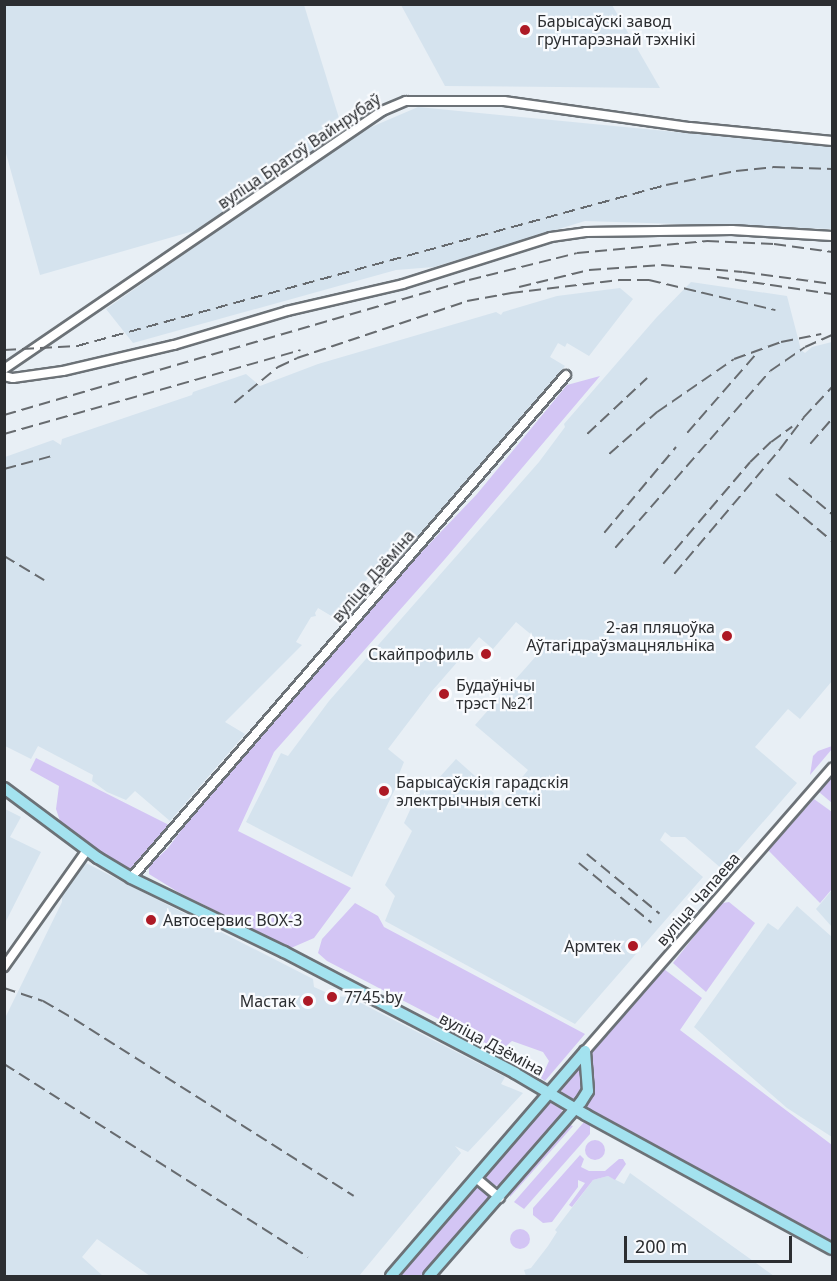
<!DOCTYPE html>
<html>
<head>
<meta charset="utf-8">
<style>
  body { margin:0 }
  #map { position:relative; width:837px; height:1281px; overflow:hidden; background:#e8eff5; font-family:"Noto Sans",sans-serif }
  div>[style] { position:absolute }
  .built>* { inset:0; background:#d5e3ee }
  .green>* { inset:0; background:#d3c5f4 }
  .round { border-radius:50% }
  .roads { filter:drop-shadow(2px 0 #6c7277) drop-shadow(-2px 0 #6c7277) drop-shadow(0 2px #6c7277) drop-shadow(0 -2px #6c7277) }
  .minor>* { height:8px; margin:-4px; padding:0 4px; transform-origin:4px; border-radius:4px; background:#fff }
  .major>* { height:10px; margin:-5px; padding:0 5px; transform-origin:5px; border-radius:5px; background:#a3e2ef }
  .rail>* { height:1.5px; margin-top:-0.75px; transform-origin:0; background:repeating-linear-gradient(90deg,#676b6f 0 12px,transparent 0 18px) }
  .dots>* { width:16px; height:16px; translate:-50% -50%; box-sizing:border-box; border:3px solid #f9fbfe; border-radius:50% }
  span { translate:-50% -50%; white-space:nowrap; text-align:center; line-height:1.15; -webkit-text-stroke:4.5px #f9fbfe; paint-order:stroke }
  .poi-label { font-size:16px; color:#2c2e31 }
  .left { translate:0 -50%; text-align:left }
  .right { translate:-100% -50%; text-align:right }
  .street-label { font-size:16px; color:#2c2e31 }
  .frame { position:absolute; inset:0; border:6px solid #2c2e31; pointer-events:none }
  .scale { position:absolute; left:624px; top:1236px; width:168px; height:27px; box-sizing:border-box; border:3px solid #2c2e31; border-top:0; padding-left:8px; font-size:18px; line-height:21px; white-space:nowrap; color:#2c2e31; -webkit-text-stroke:4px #f9fbfe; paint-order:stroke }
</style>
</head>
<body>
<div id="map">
  <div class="built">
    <i style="clip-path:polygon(4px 5px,304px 5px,343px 131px,197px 230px,40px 275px,5px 150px)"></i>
    <i style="clip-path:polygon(401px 5px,612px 5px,660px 88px,445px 86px)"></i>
    <i style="clip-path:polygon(418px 107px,832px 147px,832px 229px,585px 221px,434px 267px,396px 270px,133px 343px,106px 309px,355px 134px)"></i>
    <i style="clip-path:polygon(691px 282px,787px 296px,801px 350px,805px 353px,812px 347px,832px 342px,832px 681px,800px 719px,788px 709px,755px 747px,797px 783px,722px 869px,685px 837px,671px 837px,665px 832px,660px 840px,703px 877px,575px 1024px,385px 921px,395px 896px,385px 885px,412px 831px,404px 823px,422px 784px,429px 789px,456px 759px,494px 793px,488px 799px,498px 807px,528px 770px,475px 725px,545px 646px,516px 622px,493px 649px,479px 637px,432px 691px,388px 749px,404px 762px,399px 774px,401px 777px,352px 877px,246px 822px,281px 753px,288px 756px,329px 701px,539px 462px,565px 427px,564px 424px,656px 318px)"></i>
    <i style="clip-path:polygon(620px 288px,633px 299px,589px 356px,567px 343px,565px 347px,558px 343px,550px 357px,565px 366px,413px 542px,401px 534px,340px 615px,333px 617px,318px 608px,315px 613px,316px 616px,311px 617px,296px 642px,302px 645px,225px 722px,245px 734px,170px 821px,135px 791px,126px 800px,107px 792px,92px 781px,93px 775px,38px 746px,31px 759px,5px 746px,5px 457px,53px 440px,61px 445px,62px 439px,192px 395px,193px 392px,246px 374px,260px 386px,318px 364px,496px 312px,501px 315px,503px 312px,557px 296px)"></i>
    <i style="clip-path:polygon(5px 809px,21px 817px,10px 837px,41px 852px,5px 923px)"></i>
    <i style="clip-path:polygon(84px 862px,313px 979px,314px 987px,334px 996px,349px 997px,505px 1077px,501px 1084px,523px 1093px,468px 1152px,455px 1146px,461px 1153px,359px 1276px,150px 1276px,97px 1239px,82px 1257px,103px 1276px,5px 1276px,5px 1018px,62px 902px,62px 894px)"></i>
    <i style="clip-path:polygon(832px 890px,832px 927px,816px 909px)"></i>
    <i style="clip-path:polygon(797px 906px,832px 937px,832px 1137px,787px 1108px,694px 1027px,768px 923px,778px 930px)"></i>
    <i style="clip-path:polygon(630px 1173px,774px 1276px,526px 1276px,524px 1270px,531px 1268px,548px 1246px,557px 1232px,555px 1230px,593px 1180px,608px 1176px,624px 1184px)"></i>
  </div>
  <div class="green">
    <i style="clip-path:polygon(600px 376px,445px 559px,274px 752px,238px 831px,351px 888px,314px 938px,291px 948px,178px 892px,149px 874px,149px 866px,168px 848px,200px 805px,413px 561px,477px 494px,567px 385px)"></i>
    <i style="clip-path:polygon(832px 746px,832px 749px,810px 775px,813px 756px,818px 751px)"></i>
    <i style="clip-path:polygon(36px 758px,169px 825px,132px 870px,116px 862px,91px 846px,60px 821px,56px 809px,59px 786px,30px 770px)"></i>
    <i style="clip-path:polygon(832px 777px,832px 803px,819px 792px)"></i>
    <i style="clip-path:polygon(814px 799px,832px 812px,832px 889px,820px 903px,768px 850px)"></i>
    <i style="clip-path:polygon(729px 902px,755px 923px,706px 992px,673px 963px,716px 909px,723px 903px)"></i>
    <i style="clip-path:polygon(355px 903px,378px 916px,384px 927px,585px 1034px,545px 1081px,541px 1078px,549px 1061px,543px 1052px,512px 1041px,500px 1051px,327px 961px,318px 953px,322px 939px)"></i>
    <i style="clip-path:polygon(664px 969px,702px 998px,680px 1030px,832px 1145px,832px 1242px,586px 1109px,593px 1095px,591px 1053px)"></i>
    <i style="clip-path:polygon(579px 1065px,582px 1091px,571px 1101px,563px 1097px,561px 1086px)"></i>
    <i style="clip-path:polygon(551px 1099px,562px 1108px,561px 1117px,500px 1186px,491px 1185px,484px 1174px)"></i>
    <i style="clip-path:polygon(584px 1122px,590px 1125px,590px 1134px,524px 1209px,514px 1202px)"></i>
    <i style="clip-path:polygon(567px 1124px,573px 1126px,510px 1197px,510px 1192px)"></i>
    <i class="round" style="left:585px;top:1140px;width:20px;height:20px"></i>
    <i style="clip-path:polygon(580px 1155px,584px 1159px,581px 1167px,589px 1171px,605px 1171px,619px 1159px,623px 1159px,626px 1164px,615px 1180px,608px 1176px,593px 1180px,572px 1207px,569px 1205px,585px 1183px,578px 1180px,578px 1187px,552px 1222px,543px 1223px,533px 1215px,533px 1208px)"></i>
    <i style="clip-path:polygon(478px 1184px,489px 1192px,489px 1199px,422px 1276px,395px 1276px)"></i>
    <i class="round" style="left:510px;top:1229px;width:20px;height:20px"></i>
  </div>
  <div class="roads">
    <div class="minor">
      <i style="left:4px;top:369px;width:458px;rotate:-34.3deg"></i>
      <i style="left:382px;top:111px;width:26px;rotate:-23deg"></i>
      <i style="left:406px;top:101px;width:98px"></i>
      <i style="left:504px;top:101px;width:188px;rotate:8deg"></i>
      <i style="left:690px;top:127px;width:143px;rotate:5.6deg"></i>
      <i style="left:4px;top:376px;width:9px;rotate:13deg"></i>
      <i style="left:13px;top:378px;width:50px;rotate:-8deg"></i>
      <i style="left:63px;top:371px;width:114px;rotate:-13.2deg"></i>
      <i style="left:174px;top:345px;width:118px;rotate:-16.7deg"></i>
      <i style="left:287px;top:311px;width:119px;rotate:-13.1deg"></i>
      <i style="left:403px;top:284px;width:155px;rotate:-17.6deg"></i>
      <i style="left:551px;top:237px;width:35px;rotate:-8deg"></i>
      <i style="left:586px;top:232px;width:146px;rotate:-0.8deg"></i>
      <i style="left:732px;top:230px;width:100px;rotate:3.4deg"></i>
      <i style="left:131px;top:878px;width:665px;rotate:-49.15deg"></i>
      <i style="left:4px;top:967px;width:143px;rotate:-54.6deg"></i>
      <i style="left:585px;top:1051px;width:376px;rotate:-48.9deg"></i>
      <i style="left:476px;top:1178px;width:31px;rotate:40deg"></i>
    </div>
    <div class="major">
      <i style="left:4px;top:788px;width:117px;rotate:36.7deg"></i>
      <i style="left:98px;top:858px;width:39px;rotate:31deg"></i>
      <i style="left:131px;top:878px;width:170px;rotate:25.8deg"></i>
      <i style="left:284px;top:952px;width:261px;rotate:27.6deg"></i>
      <i style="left:515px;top:1073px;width:82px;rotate:30.6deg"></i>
      <i style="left:586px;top:1115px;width:280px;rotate:28.6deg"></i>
      <i style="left:391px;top:1276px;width:297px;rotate:-49.2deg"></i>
      <i style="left:429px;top:1276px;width:231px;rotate:-48.9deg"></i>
      <i style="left:581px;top:1102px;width:13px;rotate:-58deg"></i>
      <i style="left:588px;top:1091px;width:40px;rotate:-94.3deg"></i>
    </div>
  </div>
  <div class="rail">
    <i style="left:717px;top:277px;width:116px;rotate:8.4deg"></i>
    <i style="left:519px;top:287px;width:72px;rotate:-13.7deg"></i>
    <i style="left:589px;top:270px;width:73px;rotate:-3.9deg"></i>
    <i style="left:662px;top:265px;width:81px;rotate:4.9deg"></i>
    <i style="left:743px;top:272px;width:90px;rotate:7.7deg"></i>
    <i style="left:4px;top:350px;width:73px;rotate:-3.1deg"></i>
    <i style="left:77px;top:346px;width:611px;rotate:-15.29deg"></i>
    <i style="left:666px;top:185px;width:71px;rotate:-11.3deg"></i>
    <i style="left:736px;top:171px;width:37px;rotate:-6deg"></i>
    <i style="left:773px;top:167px;width:59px;rotate:1.9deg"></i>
    <i style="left:234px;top:403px;width:57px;rotate:-39.3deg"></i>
    <i style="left:278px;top:367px;width:21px;rotate:-25deg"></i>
    <i style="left:297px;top:358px;width:179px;rotate:-18.5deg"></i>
    <i style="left:467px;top:301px;width:45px;rotate:-10.3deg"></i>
    <i style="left:511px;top:293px;width:109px;rotate:-6.9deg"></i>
    <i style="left:619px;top:280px;width:30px"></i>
    <i style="left:649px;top:280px;width:130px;rotate:13.4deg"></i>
    <i style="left:4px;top:415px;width:484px;rotate:-16.2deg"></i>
    <i style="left:469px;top:280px;width:111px;rotate:-14deg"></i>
    <i style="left:577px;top:253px;width:131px;rotate:-5.3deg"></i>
    <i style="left:707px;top:241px;width:67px;rotate:2.6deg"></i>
    <i style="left:774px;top:244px;width:59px;rotate:7.9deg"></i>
    <i style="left:687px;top:433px;width:103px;rotate:-48.9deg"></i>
    <i style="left:4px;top:434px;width:308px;rotate:-15.8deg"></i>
    <i style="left:587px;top:434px;width:82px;rotate:-43deg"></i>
    <i style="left:810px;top:444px;width:33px;rotate:-49deg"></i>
    <i style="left:609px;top:454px;width:64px;rotate:-41.2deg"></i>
    <i style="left:657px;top:412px;width:93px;rotate:-34.5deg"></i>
    <i style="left:734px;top:359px;width:50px;rotate:-19.9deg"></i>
    <i style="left:781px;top:342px;width:41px;rotate:-11.3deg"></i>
    <i style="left:4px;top:469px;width:50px;rotate:-15.2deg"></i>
    <i style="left:789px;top:478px;width:56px;rotate:39.9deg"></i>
    <i style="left:776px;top:494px;width:73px;rotate:40deg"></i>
    <i style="left:604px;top:533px;width:112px;rotate:-50.1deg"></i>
    <i style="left:615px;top:548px;width:235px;rotate:-48.8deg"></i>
    <i style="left:770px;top:371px;width:42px;rotate:-34.4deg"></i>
    <i style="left:805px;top:347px;width:30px;rotate:-24deg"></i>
    <i style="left:4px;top:556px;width:47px;rotate:31deg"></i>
    <i style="left:663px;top:564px;width:134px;rotate:-49.5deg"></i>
    <i style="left:750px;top:462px;width:29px;rotate:-44deg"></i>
    <i style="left:771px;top:442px;width:26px;rotate:-36deg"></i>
    <i style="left:674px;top:574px;width:164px;rotate:-49.7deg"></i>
    <i style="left:780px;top:449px;width:39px;rotate:-53deg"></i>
    <i style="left:803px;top:418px;width:42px;rotate:-46.9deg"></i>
    <i style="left:587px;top:854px;width:94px;rotate:39.4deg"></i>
    <i style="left:579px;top:863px;width:94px;rotate:39.4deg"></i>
    <i style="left:4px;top:988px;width:41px;rotate:18.4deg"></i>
    <i style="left:43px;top:1001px;width:36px;rotate:30deg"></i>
    <i style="left:74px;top:1019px;width:331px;rotate:32.3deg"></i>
    <i style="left:4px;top:1064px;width:360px;rotate:32.4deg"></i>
  </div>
  <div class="dots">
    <i style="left:525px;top:30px;background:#ad1925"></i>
    <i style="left:727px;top:636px;background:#ad1925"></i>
    <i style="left:486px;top:654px;background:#ad1925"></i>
    <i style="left:444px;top:694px;background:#ad1925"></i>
    <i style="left:384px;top:791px;background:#ad1925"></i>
    <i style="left:151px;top:920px;background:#ad1925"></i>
    <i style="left:633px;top:946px;background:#ad1925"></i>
    <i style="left:332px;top:997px;background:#ad1925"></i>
    <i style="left:308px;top:1001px;background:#ad1925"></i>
  </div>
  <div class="poi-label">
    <span class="left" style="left:537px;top:30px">Барысаўскі завод<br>грунтарэзнай тэхнікі</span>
    <span class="right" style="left:715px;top:636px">2-ая пляцоўка<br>Аўтагідраўзмацняльніка</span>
    <span class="right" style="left:474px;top:654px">Скайпрофиль</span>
    <span class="left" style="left:456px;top:694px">Будаўнічы<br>трэст №21</span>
    <span class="left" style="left:396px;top:791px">Барысаўскія гарадскія<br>электрычныя сеткі</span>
    <span class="left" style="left:163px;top:920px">Автосервис BOX-3</span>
    <span class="right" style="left:621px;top:946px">Армтек</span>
    <span class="left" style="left:344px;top:997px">7745.by</span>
    <span class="right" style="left:296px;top:1001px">Мастак</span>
  </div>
  <div class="street-label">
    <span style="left:299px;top:151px;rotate:-34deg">вуліца Братоў Вайнрубаў</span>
    <span style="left:373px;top:576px;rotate:-49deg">вуліца Дзёміна</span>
    <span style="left:698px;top:899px;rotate:-49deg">вуліца Чапаева</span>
    <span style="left:492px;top:1044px;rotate:28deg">вуліца Дзёміна</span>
  </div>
  <div class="frame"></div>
  <div class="scale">200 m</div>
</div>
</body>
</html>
